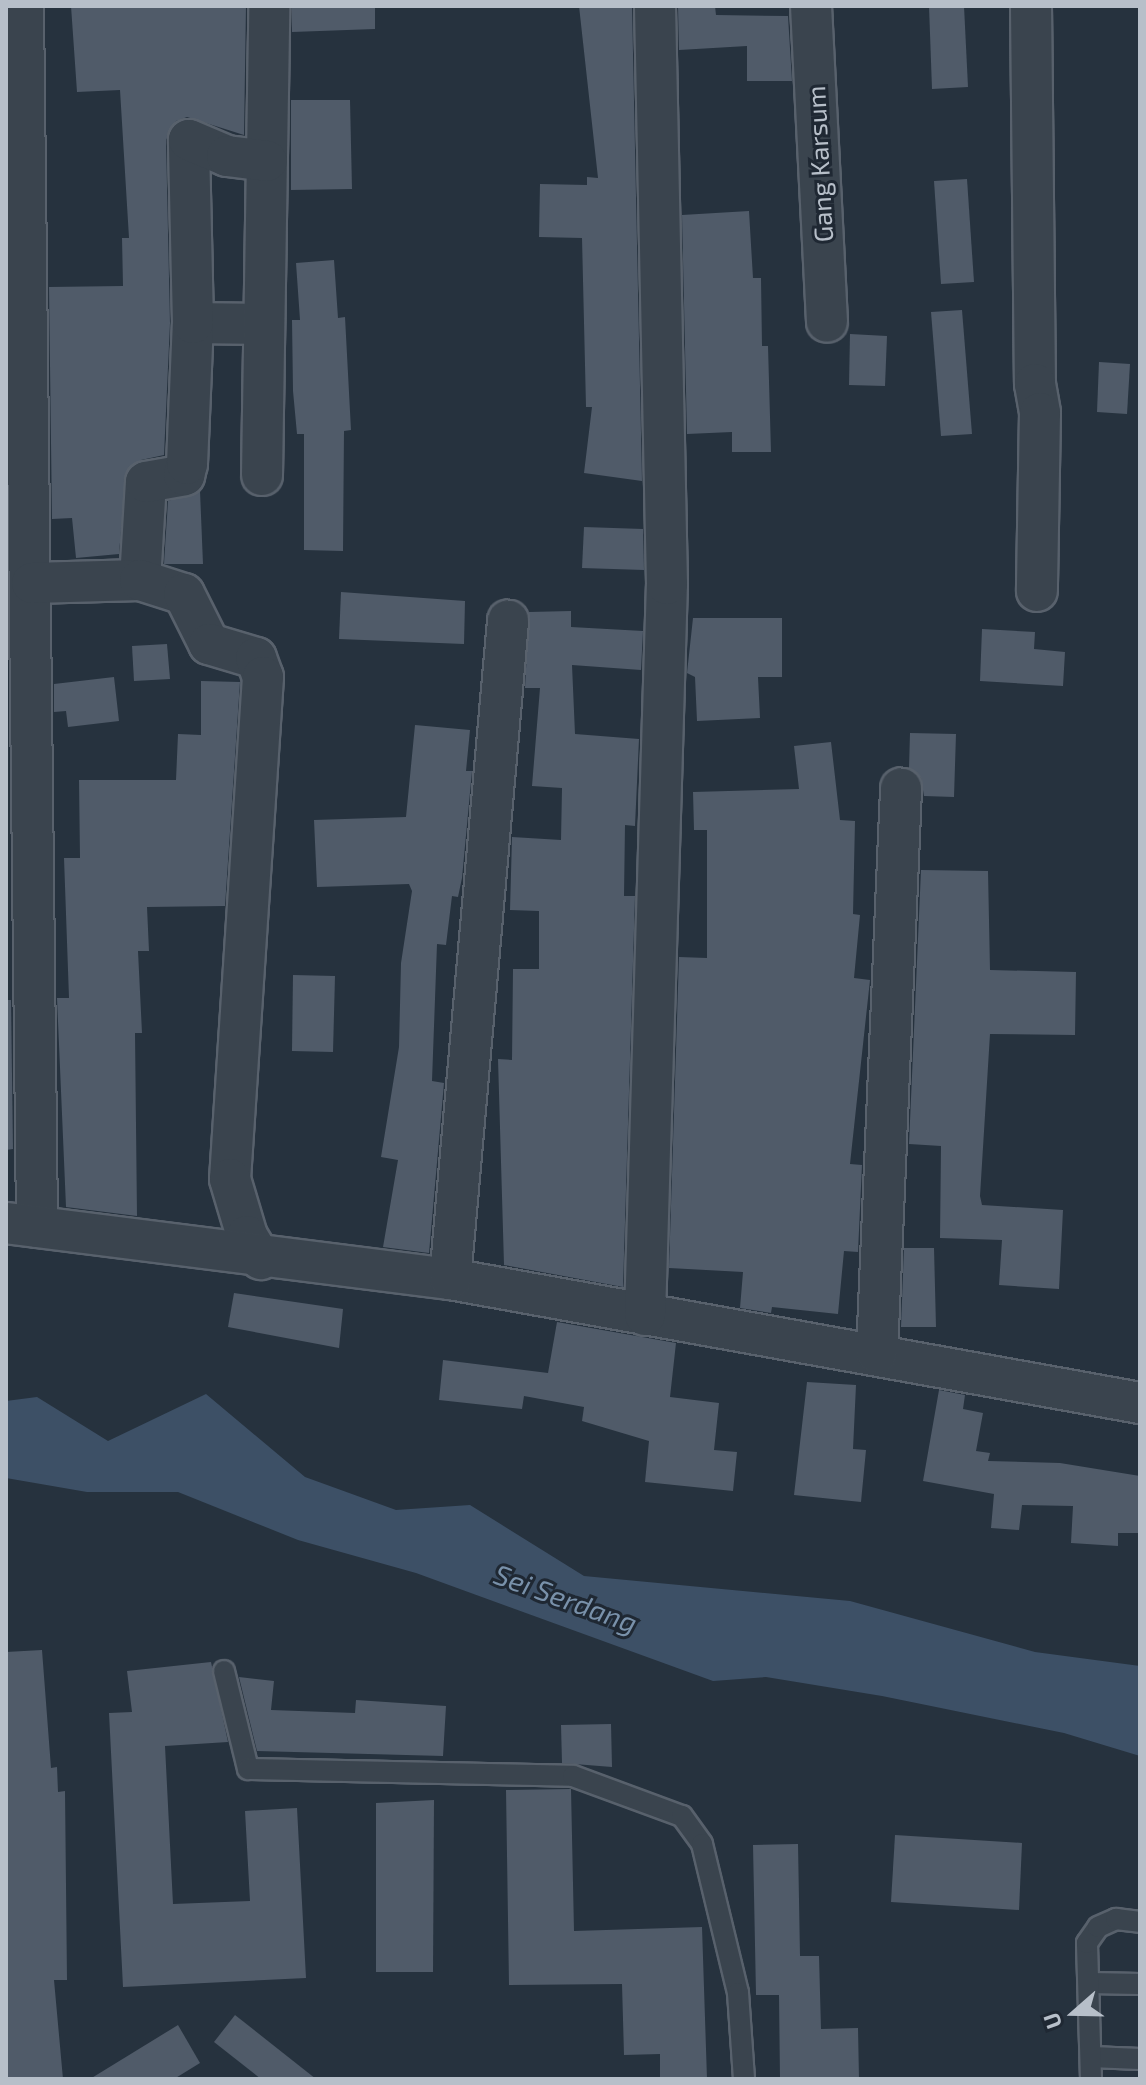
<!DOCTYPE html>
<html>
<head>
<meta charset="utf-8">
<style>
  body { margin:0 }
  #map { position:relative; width:1146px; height:2085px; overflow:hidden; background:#26323e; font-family:"Exo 2",sans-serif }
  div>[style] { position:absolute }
  .water>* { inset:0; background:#3d5066 }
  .building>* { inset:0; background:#505b69 }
  .roads { filter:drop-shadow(2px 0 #58616c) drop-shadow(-2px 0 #58616c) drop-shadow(0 2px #58616c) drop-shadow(0 -2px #58616c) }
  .lane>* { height:20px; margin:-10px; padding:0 10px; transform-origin:10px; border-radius:10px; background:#3a444e }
  .street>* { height:40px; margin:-20px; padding:0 20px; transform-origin:20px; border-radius:20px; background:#3a444e }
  span { translate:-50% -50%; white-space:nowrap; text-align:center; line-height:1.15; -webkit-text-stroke:6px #1f2833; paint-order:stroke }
  .street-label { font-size:26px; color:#b7bfc9 }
  .water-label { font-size:28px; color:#7991aa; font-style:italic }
  .frame { position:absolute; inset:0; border:8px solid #b7bfc9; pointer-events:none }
  .north { position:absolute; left:1034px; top:1973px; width:80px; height:80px; -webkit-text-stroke:6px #1f2833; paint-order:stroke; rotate:250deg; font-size:22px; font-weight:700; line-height:32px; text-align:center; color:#b7bfc9 }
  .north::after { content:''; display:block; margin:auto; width:28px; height:36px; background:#b7bfc9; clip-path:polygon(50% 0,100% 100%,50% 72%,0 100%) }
</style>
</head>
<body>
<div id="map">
  <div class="water">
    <i style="clip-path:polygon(206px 1394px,305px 1477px,396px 1510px,470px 1505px,584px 1576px,850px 1601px,1035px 1652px,1140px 1666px,1140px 1756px,1064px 1733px,882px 1696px,766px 1677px,713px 1681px,416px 1573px,298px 1540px,178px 1492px,87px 1492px,6px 1478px,6px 1401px,37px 1397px,108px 1441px)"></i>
  </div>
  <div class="building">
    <i style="clip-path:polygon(71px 6px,246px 6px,244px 135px,187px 117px,176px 121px,166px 140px,170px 323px,164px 455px,141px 460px,126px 472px,119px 554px,76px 558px,72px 518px,52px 519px,49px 287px,123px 286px,122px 238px,129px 238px,120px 90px,77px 92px)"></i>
    <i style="clip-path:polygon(292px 6px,375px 6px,375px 29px,292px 32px)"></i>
    <i style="clip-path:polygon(579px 6px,632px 6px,642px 481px,584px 473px,592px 407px,586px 407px,582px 238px,539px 237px,540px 184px,587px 185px,587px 177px,598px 178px)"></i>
    <i style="clip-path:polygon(678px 6px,715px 6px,716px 15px,788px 16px,792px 81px,747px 81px,747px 46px,679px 50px)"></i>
    <i style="clip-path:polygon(929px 6px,964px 6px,968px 87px,932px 89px)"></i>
    <i style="clip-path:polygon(291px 100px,350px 100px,352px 189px,291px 190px)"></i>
    <i style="clip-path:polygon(967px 179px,974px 282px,941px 284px,934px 181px)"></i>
    <i style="clip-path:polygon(749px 211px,753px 278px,761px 278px,762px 346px,768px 346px,771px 452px,732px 452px,732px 432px,687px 434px,682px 215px)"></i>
    <i style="clip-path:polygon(334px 260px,338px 318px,345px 317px,351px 430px,344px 431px,343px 551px,304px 550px,304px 434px,297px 434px,293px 391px,292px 320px,300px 320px,296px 263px)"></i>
    <i style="clip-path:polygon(962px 310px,972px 434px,941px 436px,931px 312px)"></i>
    <i style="clip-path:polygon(850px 334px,887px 336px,885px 386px,849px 385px)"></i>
    <i style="clip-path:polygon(1099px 362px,1130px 364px,1127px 414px,1097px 412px)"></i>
    <i style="clip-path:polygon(200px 491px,203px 564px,164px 564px,168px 501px)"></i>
    <i style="clip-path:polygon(584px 527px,643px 529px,644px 570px,582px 568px)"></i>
    <i style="clip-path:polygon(341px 592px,465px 601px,464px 644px,339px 639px)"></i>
    <i style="clip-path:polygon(571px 611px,571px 627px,643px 631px,641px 670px,572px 665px,575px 734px,639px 739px,635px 826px,625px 825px,624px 896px,635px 896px,623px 1287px,504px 1265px,498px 1059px,512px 1060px,513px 969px,539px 969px,539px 911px,510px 910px,512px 837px,561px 840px,562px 788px,532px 786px,540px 688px,525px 688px,529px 612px)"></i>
    <i style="clip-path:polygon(693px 618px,782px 618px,782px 677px,758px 677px,760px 718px,697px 721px,695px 677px,687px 673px)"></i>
    <i style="clip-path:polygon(982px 629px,1035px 632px,1034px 649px,1065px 652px,1063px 686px,980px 681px)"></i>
    <i style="clip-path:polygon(167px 644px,170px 679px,134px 681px,132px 646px)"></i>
    <i style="clip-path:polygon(114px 677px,119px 721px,68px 727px,66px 711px,54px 712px,54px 684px)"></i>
    <i style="clip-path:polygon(201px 681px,240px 682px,225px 906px,147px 907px,149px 951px,138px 951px,142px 1033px,135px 1033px,137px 1216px,66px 1207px,57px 998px,69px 998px,64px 858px,80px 858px,79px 780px,176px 780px,178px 734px,201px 735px)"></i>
    <i style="clip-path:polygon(415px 725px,470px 730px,466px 771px,472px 771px,462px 878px,458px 897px,452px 896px,446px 945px,437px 944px,432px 1081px,444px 1083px,429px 1253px,383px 1247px,398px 1160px,381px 1157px,399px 1047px,401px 963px,412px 891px,409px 884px,317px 887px,314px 820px,406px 817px)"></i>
    <i style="clip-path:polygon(910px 733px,956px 734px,954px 797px,924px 796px,921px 778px,909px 768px)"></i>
    <i style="clip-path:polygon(831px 742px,840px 820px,855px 821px,853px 914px,860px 915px,854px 978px,870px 980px,850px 1164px,862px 1165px,858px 1252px,844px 1251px,838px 1314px,772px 1307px,771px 1313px,740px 1308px,743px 1272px,669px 1268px,679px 957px,707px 958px,707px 830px,694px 830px,693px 792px,799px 789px,794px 746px)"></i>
    <i style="clip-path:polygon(921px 870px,988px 871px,990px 970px,1076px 972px,1075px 1035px,990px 1034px,980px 1196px,982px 1205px,1063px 1210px,1059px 1289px,999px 1285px,1002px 1240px,940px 1238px,941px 1146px,909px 1144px)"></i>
    <i style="clip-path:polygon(293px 975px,335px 976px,333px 1052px,292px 1051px)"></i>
    <i style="clip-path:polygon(6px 1000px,11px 1000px,13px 1149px,6px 1150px)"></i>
    <i style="clip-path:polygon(904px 1248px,934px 1248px,936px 1327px,901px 1327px)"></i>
    <i style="clip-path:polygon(234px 1293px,343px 1309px,339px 1348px,228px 1327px)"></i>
    <i style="clip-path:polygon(557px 1322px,676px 1343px,670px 1397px,719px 1403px,714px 1450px,737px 1452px,733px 1491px,645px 1482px,649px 1441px,582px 1421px,584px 1407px,524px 1396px,522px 1409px,439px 1400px,443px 1360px,548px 1373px)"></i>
    <i style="clip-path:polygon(807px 1382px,856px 1385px,853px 1449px,866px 1450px,861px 1502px,794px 1495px)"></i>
    <i style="clip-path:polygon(939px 1390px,965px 1395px,963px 1409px,983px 1413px,976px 1451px,990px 1453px,988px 1461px,1060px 1463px,1140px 1476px,1140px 1533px,1118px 1533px,1118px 1546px,1071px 1543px,1073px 1506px,1022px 1505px,1019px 1530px,991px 1528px,994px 1494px,923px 1481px)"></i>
    <i style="clip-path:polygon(42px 1650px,51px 1768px,57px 1767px,58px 1792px,65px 1791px,67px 1980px,54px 1980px,63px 2079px,6px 2079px,6px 1652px)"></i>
    <i style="clip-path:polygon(211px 1662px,228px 1742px,165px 1746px,173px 1904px,250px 1901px,245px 1811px,297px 1808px,306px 1978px,123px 1987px,109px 1713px,132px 1712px,127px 1671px)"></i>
    <i style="clip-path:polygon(239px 1677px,274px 1681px,271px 1710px,355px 1713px,356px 1700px,446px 1706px,443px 1756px,257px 1751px)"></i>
    <i style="clip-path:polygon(611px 1724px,612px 1767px,562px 1763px,561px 1725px)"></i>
    <i style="clip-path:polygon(571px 1789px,574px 1931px,702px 1927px,707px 2079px,660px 2079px,660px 2054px,624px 2055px,622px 1984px,509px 1985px,506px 1790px)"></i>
    <i style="clip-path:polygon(434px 1800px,433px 1972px,376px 1972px,376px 1803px)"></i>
    <i style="clip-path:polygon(895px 1835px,1022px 1843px,1019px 1910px,891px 1902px)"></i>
    <i style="clip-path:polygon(798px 1844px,800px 1956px,819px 1956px,821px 2029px,858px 2028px,859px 2079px,780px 2079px,779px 1995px,756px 1995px,753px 1845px)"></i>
    <i style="clip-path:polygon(235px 2015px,316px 2079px,261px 2079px,214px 2042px)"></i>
    <i style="clip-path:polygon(178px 2025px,200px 2063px,174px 2079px,90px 2079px)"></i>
  </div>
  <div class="roads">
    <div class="lane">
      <i style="left:224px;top:1671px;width:101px;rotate:76.2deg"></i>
      <i style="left:248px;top:1769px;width:325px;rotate:1.2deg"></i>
      <i style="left:573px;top:1776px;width:116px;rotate:20.2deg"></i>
      <i style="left:682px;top:1816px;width:34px;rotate:54deg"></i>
      <i style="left:702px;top:1844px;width:153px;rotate:76.4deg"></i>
      <i style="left:738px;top:1993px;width:86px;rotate:86deg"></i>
      <i style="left:1090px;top:1983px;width:50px;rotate:1.1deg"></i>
      <i style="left:1091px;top:2057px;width:49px;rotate:2.3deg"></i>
      <i style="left:1091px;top:2079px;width:136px;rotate:-91.7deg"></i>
      <i style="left:1087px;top:1943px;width:19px;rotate:-55deg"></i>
      <i style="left:1098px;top:1927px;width:20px;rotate:-24deg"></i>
      <i style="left:1116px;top:1919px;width:24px;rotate:7deg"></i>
    </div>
    <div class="street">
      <i style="left:23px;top:6px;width:1221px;rotate:89.34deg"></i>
      <i style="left:811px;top:6px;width:316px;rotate:87.1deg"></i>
      <i style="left:1031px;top:6px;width:378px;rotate:89.4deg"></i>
      <i style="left:1035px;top:384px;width:29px;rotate:80deg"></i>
      <i style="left:1040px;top:413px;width:178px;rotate:91deg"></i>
      <i style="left:193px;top:323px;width:71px;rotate:0.8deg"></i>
      <i style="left:262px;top:475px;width:469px;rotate:-89.1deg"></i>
      <i style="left:140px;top:580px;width:98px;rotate:-86.5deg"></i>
      <i style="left:146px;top:482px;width:39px;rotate:-10deg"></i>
      <i style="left:184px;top:475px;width:11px;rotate:-75deg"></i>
      <i style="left:187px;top:464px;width:141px;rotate:-87.6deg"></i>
      <i style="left:193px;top:323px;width:183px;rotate:-91.3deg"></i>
      <i style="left:189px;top:140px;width:41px;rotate:22.8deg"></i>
      <i style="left:227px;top:156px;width:40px;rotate:7.1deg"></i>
      <i style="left:32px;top:583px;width:108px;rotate:-1.6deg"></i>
      <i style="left:140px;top:580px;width:46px;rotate:17.7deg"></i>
      <i style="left:184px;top:594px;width:56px;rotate:63.4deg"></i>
      <i style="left:209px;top:644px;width:49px;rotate:16.6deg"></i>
      <i style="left:256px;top:658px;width:20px;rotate:70deg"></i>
      <i style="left:263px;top:677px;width:503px;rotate:93.76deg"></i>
      <i style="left:230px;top:1179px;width:59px;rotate:73.4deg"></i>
      <i style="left:247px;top:1236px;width:27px;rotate:59deg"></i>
      <i style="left:6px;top:1223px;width:448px;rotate:7.2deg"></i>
      <i style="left:450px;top:1279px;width:701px;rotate:10.19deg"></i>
      <i style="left:450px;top:1279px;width:661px;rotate:-84.96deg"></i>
      <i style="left:645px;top:1315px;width:731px;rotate:-88.28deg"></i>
      <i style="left:667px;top:584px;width:578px;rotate:-91.19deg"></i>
      <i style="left:877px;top:1353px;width:565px;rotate:-87.56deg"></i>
    </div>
  </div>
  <div class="street-label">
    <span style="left:819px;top:164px;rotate:-93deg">Gang Karsum</span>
  </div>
  <div class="water-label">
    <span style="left:566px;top:1598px;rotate:20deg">Sei Serdang</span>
  </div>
  <div class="frame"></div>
  <div class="north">U</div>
</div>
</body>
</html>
